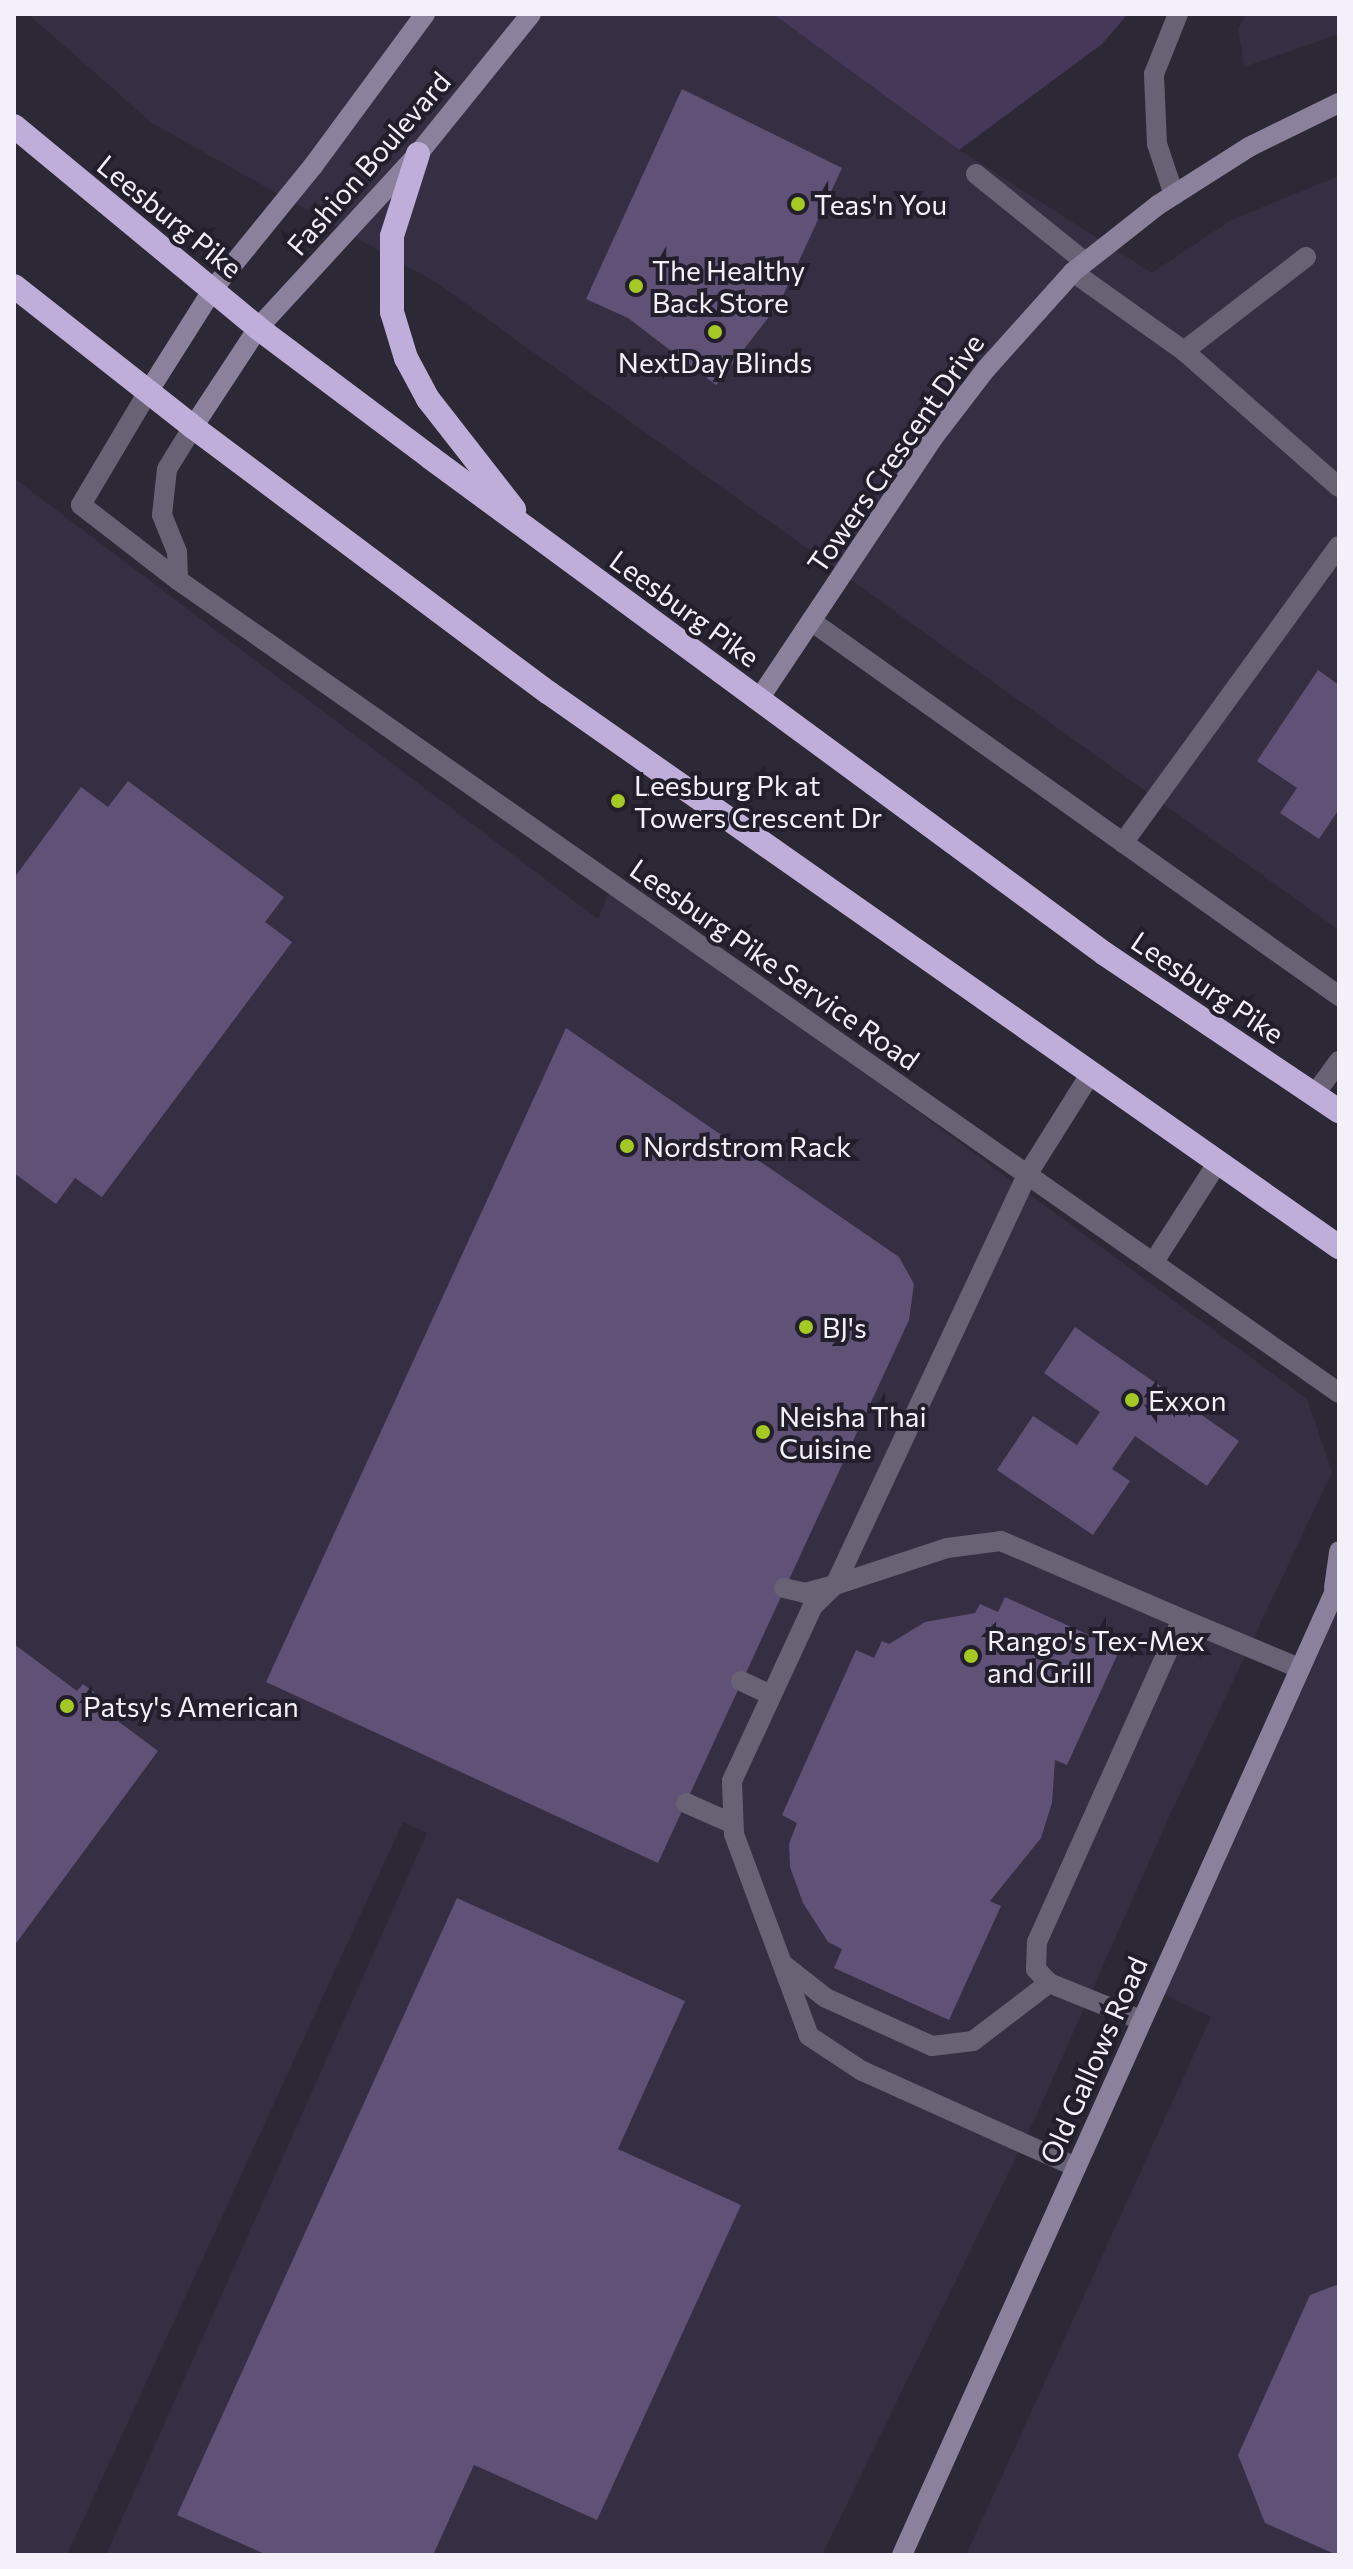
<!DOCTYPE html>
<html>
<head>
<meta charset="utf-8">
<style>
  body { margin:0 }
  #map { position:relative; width:1353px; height:2569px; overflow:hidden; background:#2d2836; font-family:Commissioner,sans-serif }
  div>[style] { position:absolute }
  .built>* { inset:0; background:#362e42 }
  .green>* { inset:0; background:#453858 }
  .building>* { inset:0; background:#605177 }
  .lane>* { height:20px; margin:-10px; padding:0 10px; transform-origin:10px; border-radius:10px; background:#696274 }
  .street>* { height:20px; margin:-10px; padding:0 10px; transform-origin:10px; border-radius:10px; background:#696274 }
  .secondary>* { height:20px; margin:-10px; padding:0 10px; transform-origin:10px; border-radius:10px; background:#8b819d }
  .highway>* { height:24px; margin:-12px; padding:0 12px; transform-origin:12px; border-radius:12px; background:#beaed9 }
  .dots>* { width:22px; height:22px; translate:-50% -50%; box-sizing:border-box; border:4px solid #231e2b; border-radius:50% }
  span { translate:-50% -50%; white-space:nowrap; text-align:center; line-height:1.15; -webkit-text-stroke:8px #231e2b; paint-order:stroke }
  .street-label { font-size:28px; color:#f3f0f9 }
  .poi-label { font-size:28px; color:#f3f0f9 }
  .left { translate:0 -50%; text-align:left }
  .frame { position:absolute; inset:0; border:16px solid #f3f0f9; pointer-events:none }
</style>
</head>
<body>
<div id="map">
  <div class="built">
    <i style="clip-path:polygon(28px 14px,773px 14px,959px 150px,1152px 273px,1231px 220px,1339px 176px,1339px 930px,437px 283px,152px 123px)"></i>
    <i style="clip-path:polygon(1247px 14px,1339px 14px,1339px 34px,1244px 67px,1238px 28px)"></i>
    <i style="clip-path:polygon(14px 478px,598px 919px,612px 886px,1307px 1399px,1332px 1472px,1168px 1819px,1037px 2114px,822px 2555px,106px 2555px,427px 1833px,403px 1822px,67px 2555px,14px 2555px)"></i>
    <i style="clip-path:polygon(1339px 1581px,1339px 2555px,966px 2555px,1211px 2017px,1154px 1990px)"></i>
  </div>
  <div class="green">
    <i style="clip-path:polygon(773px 14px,1128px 14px,1102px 44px,959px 150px)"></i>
  </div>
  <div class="building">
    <i style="clip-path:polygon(682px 89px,842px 168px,779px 304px,716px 385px,628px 318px,586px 299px)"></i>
    <i style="clip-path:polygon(1318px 670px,1339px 685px,1339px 809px,1319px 839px,1280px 813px,1297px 788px,1257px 761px)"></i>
    <i style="clip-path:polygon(128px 781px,284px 897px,265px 922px,292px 942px,102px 1197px,75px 1178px,56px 1204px,14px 1173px,14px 878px,81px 787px,108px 807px)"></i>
    <i style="clip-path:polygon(566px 1028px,899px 1257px,914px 1284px,909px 1320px,658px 1863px,266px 1682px)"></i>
    <i style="clip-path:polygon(1075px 1327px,1239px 1441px,1207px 1486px,1135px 1436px,1112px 1469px,1130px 1481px,1093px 1535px,997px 1470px,1033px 1416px,1077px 1445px,1100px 1412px,1044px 1373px)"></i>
    <i style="clip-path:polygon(1005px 1597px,1120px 1649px,1067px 1765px,1055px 1760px,1052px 1803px,1041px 1838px,990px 1901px,1001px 1906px,949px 2020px,834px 1968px,842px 1949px,828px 1942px,803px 1903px,790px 1867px,789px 1844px,797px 1823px,782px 1815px,856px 1650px,874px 1658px,882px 1641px,889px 1644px,925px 1622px,975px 1613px,980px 1604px,998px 1612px)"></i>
    <i style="clip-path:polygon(14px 1644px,77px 1691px,83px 1684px,104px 1700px,99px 1707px,158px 1751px,14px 1946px)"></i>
    <i style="clip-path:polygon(457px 1898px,685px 2001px,618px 2149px,741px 2205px,597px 2520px,474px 2465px,433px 2555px,267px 2555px,177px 2515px)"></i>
    <i style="clip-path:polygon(1339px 2284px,1339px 2555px,1337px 2555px,1265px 2523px,1238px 2455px,1310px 2295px)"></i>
  </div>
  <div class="lane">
    <i style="left:976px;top:174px;width:140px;rotate:38.9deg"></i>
    <i style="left:1073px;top:272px;width:136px;rotate:35.4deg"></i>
    <i style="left:1184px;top:351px;width:206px;rotate:41.3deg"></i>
    <i style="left:1184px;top:351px;width:154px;rotate:-37.6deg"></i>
    <i style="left:1123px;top:843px;width:367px;rotate:-54deg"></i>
    <i style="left:784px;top:1588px;width:22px;rotate:13deg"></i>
    <i style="left:805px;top:1593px;width:31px;rotate:-15deg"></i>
    <i style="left:835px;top:1585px;width:453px;rotate:-64.9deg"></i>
    <i style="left:741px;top:1681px;width:33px;rotate:25deg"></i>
    <i style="left:686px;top:1803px;width:49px;rotate:24deg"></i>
    <i style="left:784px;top:1965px;width:53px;rotate:38.2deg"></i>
    <i style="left:826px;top:1998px;width:116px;rotate:24.4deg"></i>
    <i style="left:932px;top:2046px;width:41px;rotate:-7deg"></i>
    <i style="left:973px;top:2041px;width:96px;rotate:-37.3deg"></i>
    <i style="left:1049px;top:1983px;width:99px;rotate:21.9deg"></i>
    <i style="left:1049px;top:1983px;width:19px;rotate:-133deg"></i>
    <i style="left:1036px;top:1969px;width:27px;rotate:-88deg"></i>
    <i style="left:1037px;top:1942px;width:354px;rotate:-65.8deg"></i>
    <i style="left:1182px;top:1619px;width:127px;rotate:22.7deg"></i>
    <i style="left:1076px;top:2167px;width:235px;rotate:-155.8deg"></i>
    <i style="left:862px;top:2071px;width:64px;rotate:-146.6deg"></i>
    <i style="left:809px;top:2036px;width:215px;rotate:-110.4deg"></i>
    <i style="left:734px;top:1834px;width:53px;rotate:-92.2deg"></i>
    <i style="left:732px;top:1781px;width:193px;rotate:-65.2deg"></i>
    <i style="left:813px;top:1606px;width:30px;rotate:-44deg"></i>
    <i style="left:835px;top:1585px;width:118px;rotate:-18.3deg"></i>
    <i style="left:947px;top:1548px;width:54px;rotate:-7.4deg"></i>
    <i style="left:1001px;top:1541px;width:197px;rotate:23.3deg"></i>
  </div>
  <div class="street">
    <i style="left:1174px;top:195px;width:54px;rotate:-108.4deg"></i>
    <i style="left:1157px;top:144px;width:70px;rotate:-92.5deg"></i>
    <i style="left:1154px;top:74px;width:65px;rotate:-68.2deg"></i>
    <i style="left:148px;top:392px;width:131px;rotate:120.7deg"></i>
    <i style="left:81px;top:505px;width:123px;rotate:37.7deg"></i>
    <i style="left:178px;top:580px;width:1417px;rotate:35deg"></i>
    <i style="left:178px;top:580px;width:28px;rotate:-92deg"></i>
    <i style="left:177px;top:552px;width:40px;rotate:-112deg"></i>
    <i style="left:162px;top:515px;width:46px;rotate:-83.8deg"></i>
    <i style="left:167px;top:469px;width:49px;rotate:-58.2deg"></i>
    <i style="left:811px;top:621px;width:648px;rotate:35.38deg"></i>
    <i style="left:1315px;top:1094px;width:41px;rotate:-54deg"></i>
    <i style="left:1027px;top:1175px;width:120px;rotate:-57.9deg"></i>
    <i style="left:1155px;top:1260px;width:117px;rotate:-57.3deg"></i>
  </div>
  <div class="secondary">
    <i style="left:148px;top:392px;width:122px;rotate:-57.7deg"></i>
    <i style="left:213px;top:289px;width:159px;rotate:-50.9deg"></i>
    <i style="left:313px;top:166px;width:189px;rotate:-53.6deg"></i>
    <i style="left:193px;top:427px;width:118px;rotate:-56.7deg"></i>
    <i style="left:258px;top:328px;width:236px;rotate:-47.4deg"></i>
    <i style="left:418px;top:154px;width:180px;rotate:-51.1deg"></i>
    <i style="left:759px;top:699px;width:314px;rotate:-56.3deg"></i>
    <i style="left:933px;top:438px;width:87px;rotate:-52.5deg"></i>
    <i style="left:986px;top:369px;width:130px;rotate:-48.1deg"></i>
    <i style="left:1073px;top:272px;width:108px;rotate:-38.2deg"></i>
    <i style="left:1158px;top:205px;width:108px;rotate:-32.5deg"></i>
    <i style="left:1249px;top:147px;width:100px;rotate:-26.1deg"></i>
    <i style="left:1334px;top:1588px;width:37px;rotate:-82deg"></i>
    <i style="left:902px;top:2555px;width:1067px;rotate:-65.81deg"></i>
  </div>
  <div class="highway">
    <i style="left:14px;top:126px;width:317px;rotate:39.6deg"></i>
    <i style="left:258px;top:328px;width:216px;rotate:36.9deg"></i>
    <i style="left:431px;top:458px;width:837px;rotate:36.35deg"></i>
    <i style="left:1105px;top:954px;width:282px;rotate:33.9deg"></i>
    <i style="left:418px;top:154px;width:86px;rotate:107.6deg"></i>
    <i style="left:392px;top:236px;width:76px;rotate:90deg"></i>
    <i style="left:392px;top:312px;width:48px;rotate:73.1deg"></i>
    <i style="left:406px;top:358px;width:47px;rotate:61.8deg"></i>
    <i style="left:428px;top:399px;width:140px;rotate:52deg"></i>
    <i style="left:14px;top:286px;width:228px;rotate:38.2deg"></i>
    <i style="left:193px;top:427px;width:444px;rotate:36.8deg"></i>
    <i style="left:549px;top:693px;width:965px;rotate:35.04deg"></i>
  </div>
  <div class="dots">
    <i style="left:798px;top:204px;background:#a4c824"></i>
    <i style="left:636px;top:286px;background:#a4c824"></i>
    <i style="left:715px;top:332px;background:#a4c824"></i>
    <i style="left:618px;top:801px;background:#a4c824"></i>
    <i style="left:627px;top:1146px;background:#a4c824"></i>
    <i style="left:806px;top:1327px;background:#a4c824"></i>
    <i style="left:1132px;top:1400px;background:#a4c824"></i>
    <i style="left:763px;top:1432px;background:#a4c824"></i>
    <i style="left:971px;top:1656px;background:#a4c824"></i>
    <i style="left:67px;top:1706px;background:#a4c824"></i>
  </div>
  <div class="street-label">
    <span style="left:368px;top:163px;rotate:-49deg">Fashion Boulevard</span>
    <span style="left:170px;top:216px;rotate:39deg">Leesburg Pike</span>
    <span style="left:895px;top:453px;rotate:-55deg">Towers Crescent Drive</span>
    <span style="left:685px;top:608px;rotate:36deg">Leesburg Pike</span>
    <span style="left:775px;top:964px;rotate:35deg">Leesburg Pike Service Road</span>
    <span style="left:1208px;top:987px;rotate:34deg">Leesburg Pike</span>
    <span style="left:1093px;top:2060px;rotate:-66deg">Old Gallows Road</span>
  </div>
  <div class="poi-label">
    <span class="left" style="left:814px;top:204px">Teas'n You</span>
    <span class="left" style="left:652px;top:286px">The Healthy<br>Back Store</span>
    <span style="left:715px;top:362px">NextDay Blinds</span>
    <span class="left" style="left:634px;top:801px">Leesburg Pk at<br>Towers Crescent Dr</span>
    <span class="left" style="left:643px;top:1146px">Nordstrom Rack</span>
    <span class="left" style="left:822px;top:1327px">BJ's</span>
    <span class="left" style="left:1148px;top:1400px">Exxon</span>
    <span class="left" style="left:779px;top:1432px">Neisha Thai<br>Cuisine</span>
    <span class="left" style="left:987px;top:1656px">Rango's Tex-Mex<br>and Grill</span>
    <span class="left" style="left:83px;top:1706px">Patsy's American</span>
  </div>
  <div class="frame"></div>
</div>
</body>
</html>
